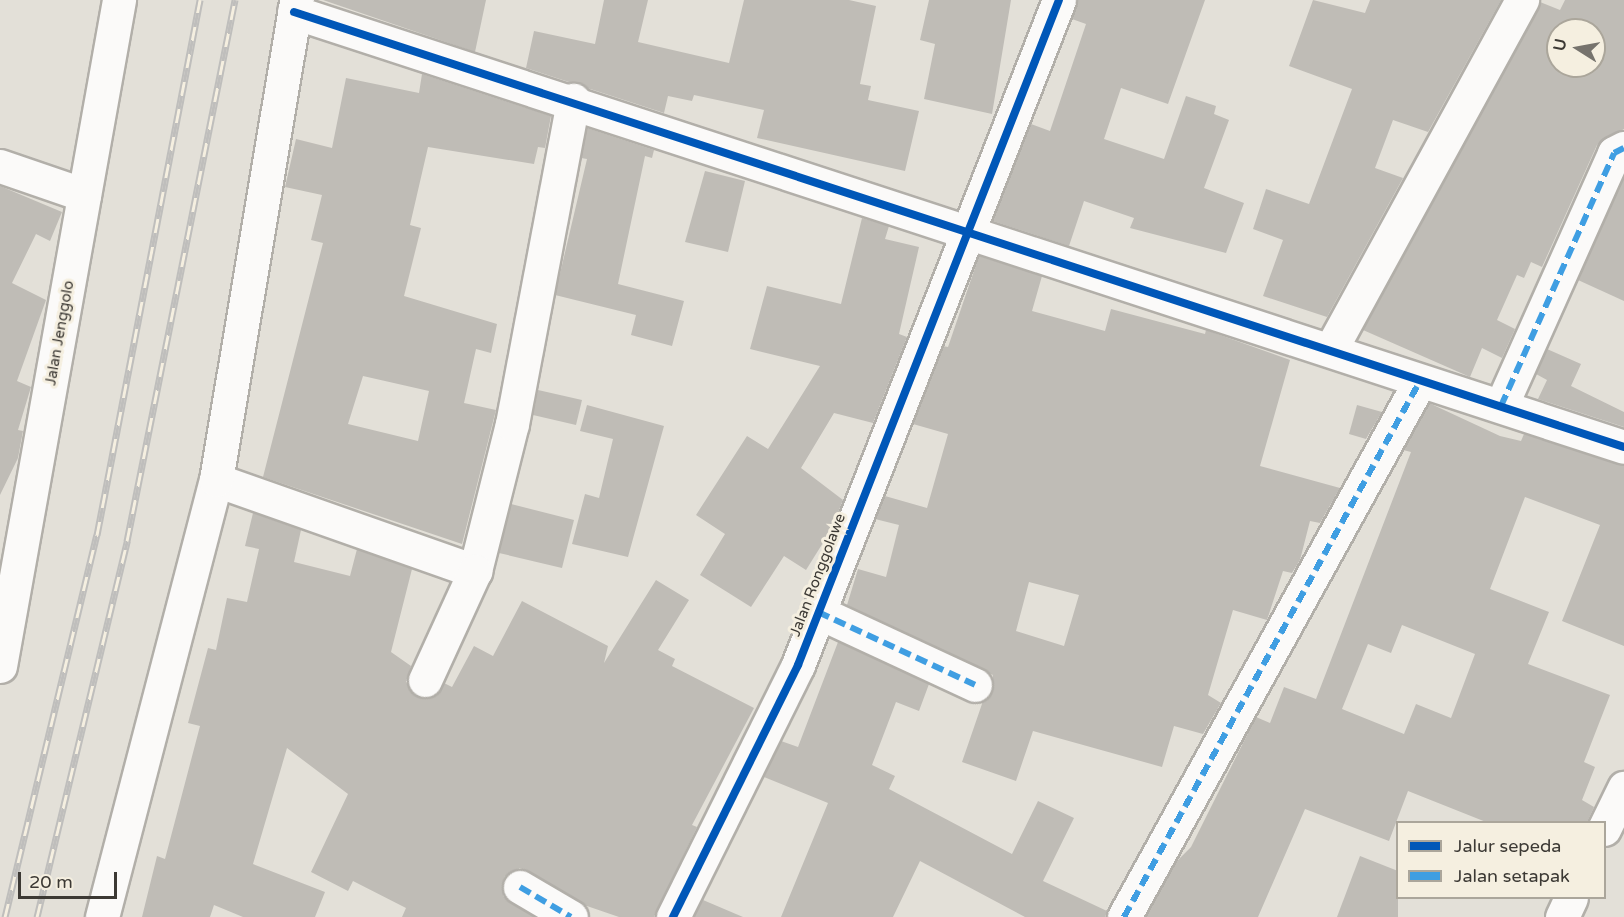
<!DOCTYPE html>
<html>
<head>
<meta charset="utf-8">
<style>
  body { margin:0 }
  #map { position:relative; width:1624px; height:917px; overflow:hidden; background:#e3e0d8; font-family:"Varela Round",sans-serif }
  div>[style] { position:absolute }
  .building>* { inset:0; background:#bfbcb6 }
  .roads { filter:drop-shadow(2px 0 #b2afa9) drop-shadow(-2px 0 #b2afa9) drop-shadow(0 2px #b2afa9) drop-shadow(0 -2px #b2afa9) }
  .minor>* { height:33px; margin:-16.5px; padding:0 16.5px; transform-origin:16.5px; border-radius:16.5px; background:#fbfaf9 }
  .rail>* { height:7px; margin-top:-3.5px; transform-origin:0; background:repeating-linear-gradient(90deg,#f5efe0 0 14px,#bfbebc 0 28px); box-sizing:border-box; border-block:2px solid #bfbebc }
  .quiet>* { height:6px; margin-top:-3px; transform-origin:0; background:repeating-linear-gradient(90deg,#3f9ee2 0 12px,transparent 0 18px) }
  .cycleway>* { height:8px; margin:-4px; padding:0 4px; transform-origin:4px; border-radius:4px; background:#0057b8 }
  span { translate:-50% -50%; white-space:nowrap; text-align:center; line-height:1.15; -webkit-text-stroke:6px #f5efe0; paint-order:stroke }
  .street-label { font-size:15px; color:#3c3934 }
  .legend { position:absolute; left:1396px; top:821px; width:210px; height:78px; box-sizing:border-box; background:#f5efe0; border:2px solid #aba69b; margin:0; padding:8px 10px; list-style:none; font-size:18px; color:#3c3934 }
  .legend li { display:flex; align-items:center; gap:12px; height:30px }
  .legend b { width:30px; border:2px solid #aba69b }
  .north { position:absolute; left:1546px; top:18px; width:60px; height:60px; box-sizing:border-box; background:#f5efe0; border:2px solid #aba69b; border-radius:50%; rotate:281deg; font-size:16px; font-weight:700; line-height:24px; text-align:center; color:#3c3934 }
  .north::after { content:''; display:block; margin:auto; width:21px; height:27px; background:#76736d; clip-path:polygon(50% 0,100% 100%,50% 72%,0 100%) }
  .scale { position:absolute; left:18px; top:872px; width:99px; height:27px; box-sizing:border-box; border:3px solid #3c3934; border-top:0; padding-left:8px; font-size:18px; line-height:21px; white-space:nowrap; color:#3c3934; -webkit-text-stroke:4px #f5efe0; paint-order:stroke }
</style>
</head>
<body>
<div id="map">
  <div class="building">
    <i style="clip-path:polygon(323px 0,486px 0,475px 52px)"></i>
    <i style="clip-path:polygon(604px 0,648px 0,638px 42px,729px 63px,744px 0,849px 0,876px 6px,860px 84px,871px 86px,868px 100px,919px 111px,905px 171px,757px 138px,764px 110px,694px 95px,692px 101px,668px 96px,664px 113px,526px 68px,534px 31px,595px 44px)"></i>
    <i style="clip-path:polygon(929px 0,1011px 0,992px 114px,924px 99px,935px 44px,920px 40px)"></i>
    <i style="clip-path:polygon(1077px 0,1205px 0,1168px 104px,1121px 88px,1104px 139px,1164px 159px,1186px 96px,1216px 106px,1214px 114px,1229px 120px,1204px 188px,1244px 203px,1226px 253px,1130px 228px,1134px 218px,1084px 201px,1069px 246px,993px 221px,1031px 124px,1050px 131px,1086px 24px,1072px 19px)"></i>
    <i style="clip-path:polygon(1313px 0,1365px 13px,1370px 0,1501px 0,1428px 132px,1393px 120px,1375px 168px,1403px 178px,1327px 317px,1263px 296px,1283px 240px,1253px 229px,1266px 189px,1309px 204px,1352px 89px,1289px 66px)"></i>
    <i style="clip-path:polygon(evenodd,1565px 0,1624px 0,1624px 129px,1597px 145px,1542px 267px,1531px 262px,1524px 278px,1517px 275px,1497px 320px,1515px 329px,1502px 358px,1482px 348px,1470px 377px,1363px 330px,1540px 2px,1560px 10px,1565px 0,1558px 30px,1594px 30px,1594px 66px,1558px 66px,1558px 30px)"></i>
    <i style="clip-path:polygon(evenodd,422px 74px,551px 116px,545px 148px,538px 147px,534px 164px,428px 147px,410px 225px,421px 228px,404px 296px,497px 324px,491px 353px,476px 349px,464px 403px,496px 410px,462px 544px,263px 477px,323px 243px,311px 240px,322px 195px,285px 187px,296px 139px,332px 148px,346px 78px,419px 93px,422px 74px,363px 376px,429px 391px,418px 441px,348px 424px,363px 376px)"></i>
    <i style="clip-path:polygon(587px 128px,654px 150px,652px 158px,645px 156px,618px 284px,684px 301px,672px 346px,631px 335px,636px 315px,555px 295px,587px 159px,581px 158px)"></i>
    <i style="clip-path:polygon(705px 171px,745px 181px,728px 252px,685px 242px)"></i>
    <i style="clip-path:polygon(1624px 177px,1624px 301px,1578px 280px)"></i>
    <i style="clip-path:polygon(0 186px,62px 212px,50px 241px,36px 234px,12px 283px,46px 300px,17px 381px,31px 387px,18px 430px,23px 431px,18px 458px,0 495px)"></i>
    <i style="clip-path:polygon(862px 218px,889px 226px,885px 239px,919px 247px,899px 334px,907px 337px,873px 423px,834px 413px,801px 468px,843px 500px,831px 530px,806px 570px,784px 556px,751px 607px,700px 575px,725px 534px,696px 515px,747px 436px,768px 449px,820px 366px,750px 349px,767px 286px,841px 304px)"></i>
    <i style="clip-path:polygon(evenodd,979px 256px,1042px 276px,1032px 311px,1105px 331px,1111px 309px,1205px 334px,1206px 330px,1290px 360px,1260px 466px,1340px 488px,1320px 523px,1310px 521px,1300px 560px,1292px 573px,1283px 571px,1267px 620px,1233px 610px,1208px 695px,1221px 703px,1203px 734px,1174px 726px,1162px 767px,1033px 731px,1016px 781px,962px 762px,983px 701px,992px 692px,993px 675px,847px 605px,858px 569px,886px 577px,899px 525px,875px 519px,885px 496px,927px 508px,948px 434px,913px 424px,943px 346px,948px 347px,979px 256px,1029px 582px,1079px 595px,1064px 646px,1016px 631px,1029px 582px)"></i>
    <i style="clip-path:polygon(1547px 349px,1581px 364px,1571px 386px,1624px 412px,1624px 427px,1538px 399px,1547px 380px,1536px 374px)"></i>
    <i style="clip-path:polygon(538px 390px,582px 400px,576px 425px,533px 415px)"></i>
    <i style="clip-path:polygon(evenodd,1429px 403px,1500px 436px,1521px 441px,1524px 434px,1624px 465px,1624px 646px,1562px 621px,1600px 525px,1525px 497px,1490px 589px,1549px 612px,1528px 664px,1610px 695px,1584px 762px,1595px 767px,1582px 800px,1594px 807px,1587px 822px,1486px 822px,1408px 791px,1389px 841px,1305px 809px,1258px 917px,1145px 917px,1176px 862px,1191px 847px,1256px 717px,1270px 723px,1284px 687px,1316px 699px,1411px 452px,1403px 450px,1429px 403px,1402px 625px,1475px 654px,1451px 718px,1416px 704px,1404px 734px,1342px 709px,1368px 644px,1391px 653px,1402px 625px)"></i>
    <i style="clip-path:polygon(587px 405px,664px 426px,628px 557px,572px 544px,585px 494px,599px 498px,613px 439px,580px 431px)"></i>
    <i style="clip-path:polygon(1357px 405px,1382px 412px,1366px 439px,1349px 434px)"></i>
    <i style="clip-path:polygon(511px 504px,574px 520px,562px 568px,499px 553px)"></i>
    <i style="clip-path:polygon(253px 513px,301px 530px,294px 562px,350px 576px,357px 549px,412px 569px,391px 652px,411px 666px,406px 682px,418px 697px,435px 696px,444px 683px,452px 687px,474px 646px,493px 656px,522px 601px,608px 646px,604px 663px,656px 580px,689px 600px,658px 650px,675px 659px,672px 666px,754px 708px,692px 825px,697px 827px,654px 917px,619px 917px,584px 905px,520px 868px,504px 877px,503px 896px,534px 917px,402px 917px,406px 908px,353px 881px,348px 891px,311px 872px,348px 794px,287px 748px,253px 864px,325px 892px,315px 917px,243px 917px,214px 905px,210px 917px,142px 917px,157px 856px,165px 859px,200px 726px,188px 723px,208px 648px,216px 650px,227px 598px,247px 602px,259px 549px,245px 546px)"></i>
    <i style="clip-path:polygon(838px 642px,929px 684px,919px 711px,896px 702px,872px 765px,895px 776px,889px 789px,1012px 854px,1038px 801px,1074px 818px,1043px 881px,1107px 911px,1105px 917px,1025px 917px,920px 861px,893px 917px,781px 917px,828px 803px,764px 777px,781px 741px,798px 747px)"></i>
    <i style="clip-path:polygon(1360px 856px,1398px 871px,1398px 917px,1337px 917px)"></i>
    <i style="clip-path:polygon(703px 900px,743px 917px,694px 917px)"></i>
  </div>
  <div class="roads">
    <div class="minor">
      <i style="left:294px;top:12px;width:1399px;rotate:18.11deg"></i>
      <i style="left:0;top:166px;width:89px;rotate:19deg"></i>
      <i style="left:1332px;top:347px;width:396px;rotate:-61.3deg"></i>
      <i style="left:1501px;top:406px;width:277px;rotate:-65.9deg"></i>
      <i style="left:1614px;top:153px;width:11px;rotate:-27deg"></i>
      <i style="left:216px;top:480px;width:275px;rotate:19.4deg"></i>
      <i style="left:475px;top:571px;width:152px;rotate:-75.9deg"></i>
      <i style="left:512px;top:424px;width:330px;rotate:-79.3deg"></i>
      <i style="left:818px;top:612px;width:173px;rotate:24.9deg"></i>
      <i style="left:0;top:666px;width:677px;rotate:-79.87deg"></i>
      <i style="left:425px;top:680px;width:120px;rotate:-65.4deg"></i>
      <i style="left:1604px;top:829px;width:46px;rotate:-64deg"></i>
      <i style="left:520px;top:887px;width:59px;rotate:30.5deg"></i>
      <i style="left:102px;top:917px;width:452px;rotate:-75.4deg"></i>
      <i style="left:216px;top:480px;width:487px;rotate:-80.5deg"></i>
      <i style="left:673px;top:917px;width:281px;rotate:-63.6deg"></i>
      <i style="left:798px;top:665px;width:714px;rotate:-68.57deg"></i>
      <i style="left:1124px;top:917px;width:612px;rotate:-61.09deg"></i>
      <i style="left:1562px;top:917px;width:21px;rotate:-65deg"></i>
    </div>
  </div>
  <div class="rail">
    <i style="left:5px;top:917px;width:393px;rotate:-76.5deg"></i>
    <i style="left:97px;top:535px;width:545px;rotate:-79.1deg"></i>
    <i style="left:37px;top:917px;width:387px;rotate:-76.5deg"></i>
    <i style="left:127px;top:541px;width:552px;rotate:-78.71deg"></i>
  </div>
  <div class="quiet">
    <i style="left:1501px;top:406px;width:277px;rotate:-65.9deg"></i>
    <i style="left:1614px;top:153px;width:11px;rotate:-27deg"></i>
    <i style="left:818px;top:612px;width:173px;rotate:24.9deg"></i>
    <i style="left:520px;top:887px;width:59px;rotate:30.5deg"></i>
    <i style="left:1124px;top:917px;width:612px;rotate:-61.09deg"></i>
  </div>
  <div class="cycleway">
    <i style="left:294px;top:12px;width:1399px;rotate:18.11deg"></i>
    <i style="left:673px;top:917px;width:281px;rotate:-63.6deg"></i>
    <i style="left:798px;top:665px;width:714px;rotate:-68.57deg"></i>
  </div>
  <div class="street-label">
    <span style="left:60px;top:333px;rotate:-80deg">Jalan Jenggolo</span>
    <span style="left:818px;top:575px;rotate:-69deg">Jalan Ronggolawe</span>
  </div>
  <ul class="legend">
  <li><b style="height:8px;background:#0057b8"></b>Jalur sepeda</li>
  <li><b style="height:8px;background:#3f9ee2"></b>Jalan setapak</li>
  </ul>
  <div class="north">U</div>
  <div class="scale">20 m</div>
</div>
</body>
</html>
